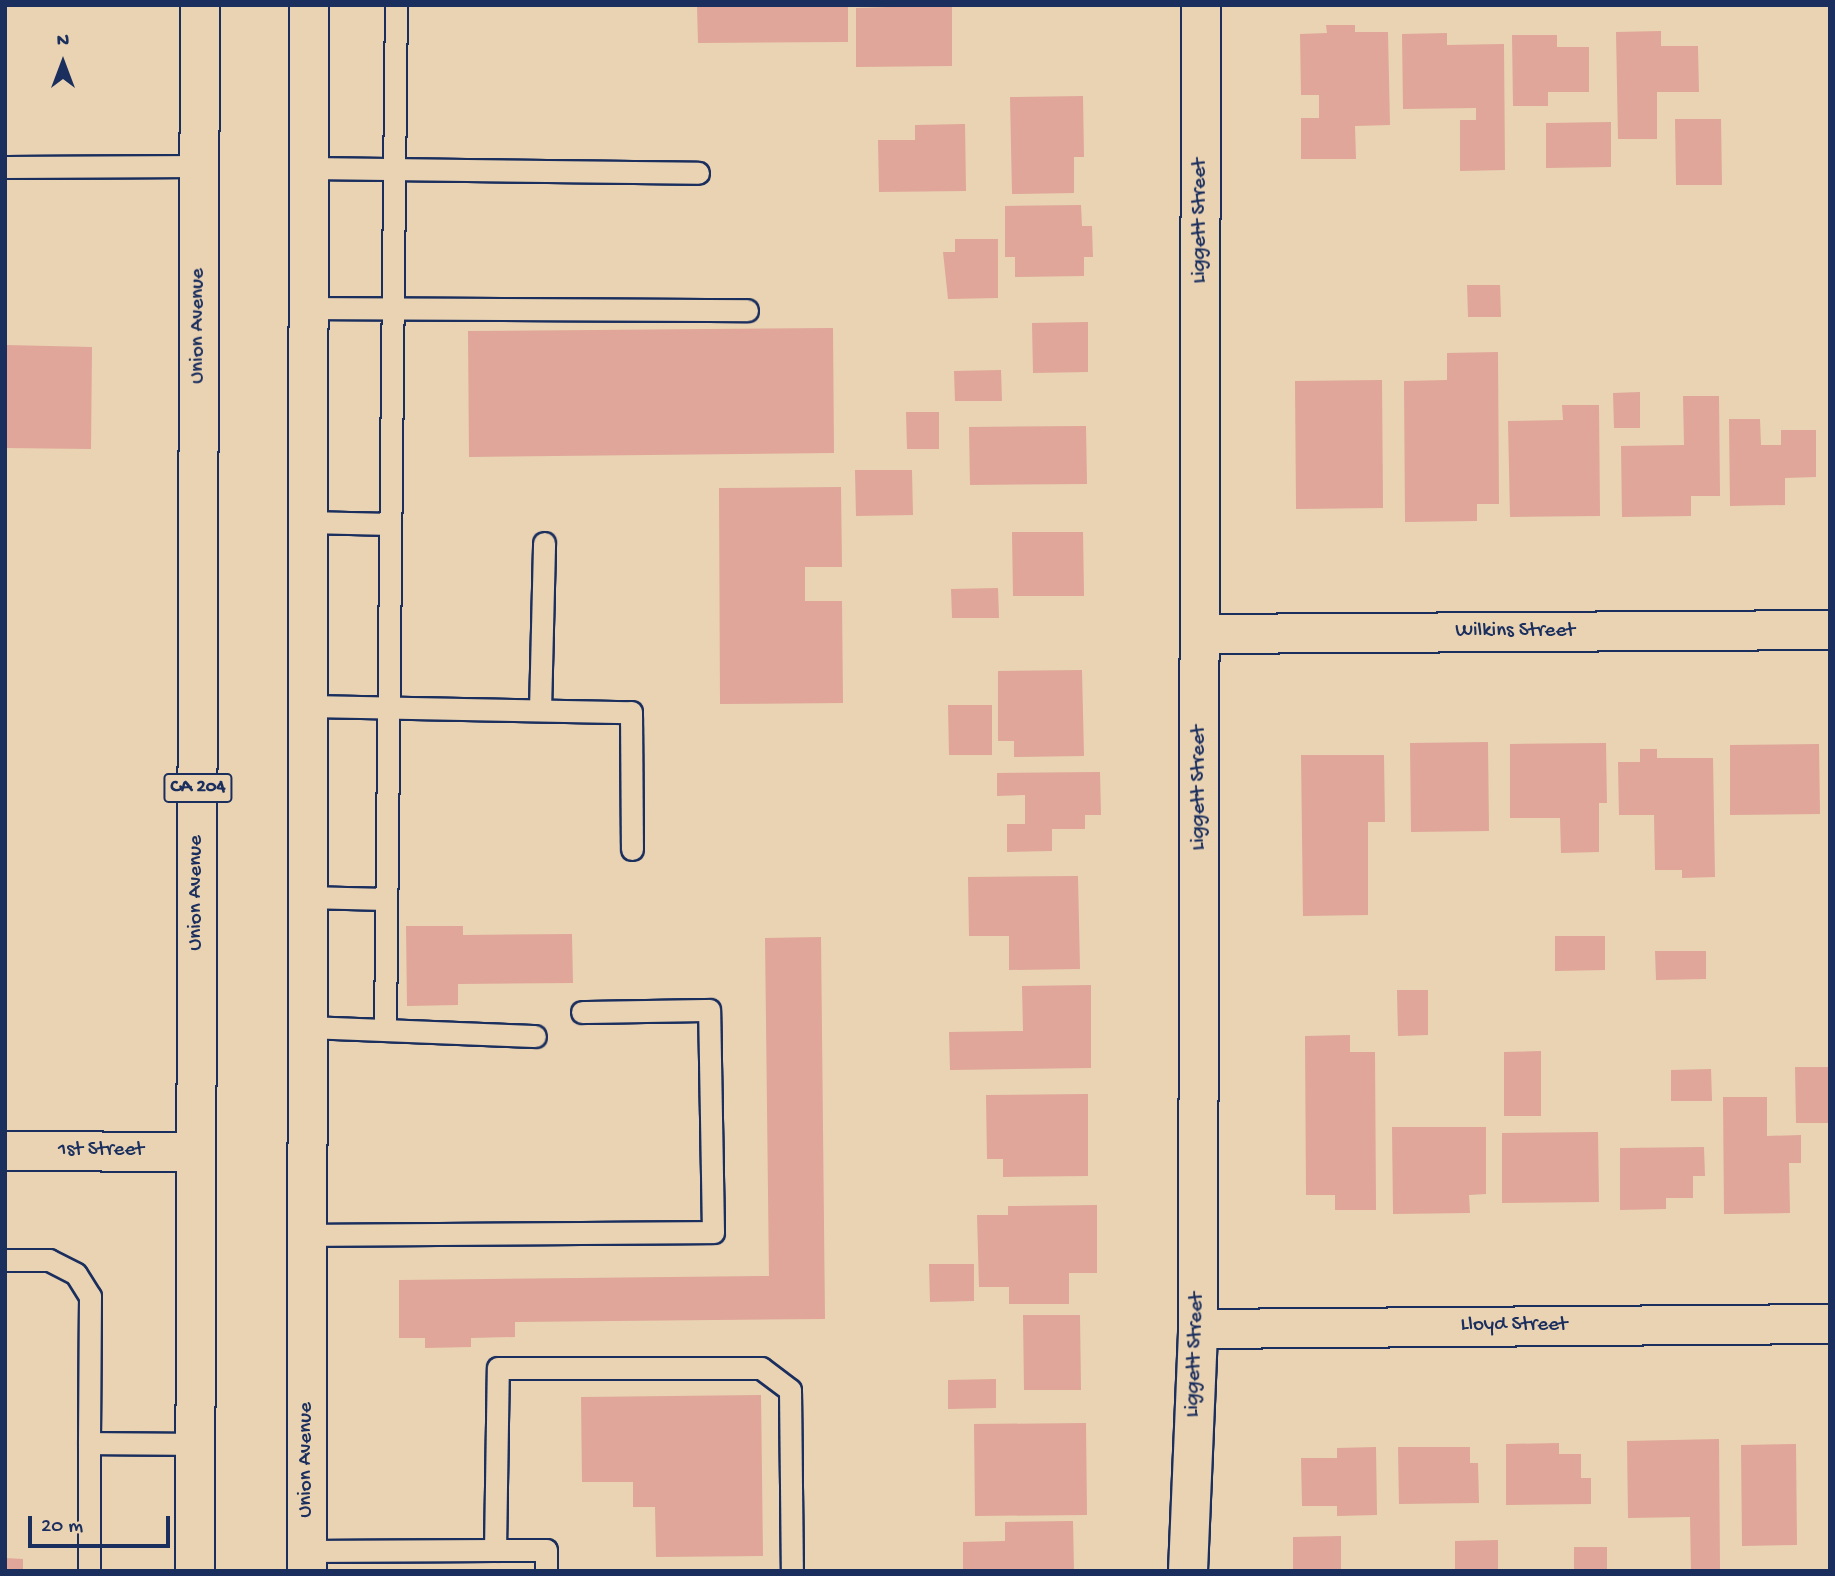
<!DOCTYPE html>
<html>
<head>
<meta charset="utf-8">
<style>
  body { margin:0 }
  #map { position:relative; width:1835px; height:1576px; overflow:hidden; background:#ead3b3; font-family:"Gochi Hand",sans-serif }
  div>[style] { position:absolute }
  .building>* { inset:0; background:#dfa699 }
  .roads { filter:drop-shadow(2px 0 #1b2f5e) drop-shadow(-2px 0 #1b2f5e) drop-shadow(0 2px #1b2f5e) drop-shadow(0 -2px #1b2f5e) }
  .service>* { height:21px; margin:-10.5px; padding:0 10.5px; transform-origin:10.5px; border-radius:10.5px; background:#ead3b3 }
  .minor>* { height:38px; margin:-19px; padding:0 19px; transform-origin:19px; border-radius:19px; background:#ead3b3 }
  .trunk>* { height:38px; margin:-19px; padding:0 19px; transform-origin:19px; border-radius:19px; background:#ead3b3 }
  span { translate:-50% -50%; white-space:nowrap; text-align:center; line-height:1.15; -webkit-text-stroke:5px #ead3b3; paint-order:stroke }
  .shield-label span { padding:2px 5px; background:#ead3b3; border:2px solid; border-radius:5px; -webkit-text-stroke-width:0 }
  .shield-label { font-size:19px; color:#1b2f5e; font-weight:700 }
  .street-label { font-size:21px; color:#1b2f5e }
  .frame { position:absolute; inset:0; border:7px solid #1b2f5e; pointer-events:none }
  .north { position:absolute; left:28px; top:28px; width:70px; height:70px; -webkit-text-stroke:5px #ead3b3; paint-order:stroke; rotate:0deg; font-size:19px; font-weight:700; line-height:28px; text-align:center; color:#1b2f5e }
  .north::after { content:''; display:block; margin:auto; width:24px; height:32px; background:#1b2f5e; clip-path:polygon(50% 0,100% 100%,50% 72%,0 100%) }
  .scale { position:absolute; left:28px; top:1516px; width:142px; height:32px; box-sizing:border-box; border:4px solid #1b2f5e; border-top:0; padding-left:9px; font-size:21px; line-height:24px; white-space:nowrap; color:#1b2f5e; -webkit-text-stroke:5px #ead3b3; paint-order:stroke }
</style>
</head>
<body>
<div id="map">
  <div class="building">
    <i style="clip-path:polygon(697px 5px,848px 5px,848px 42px,698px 43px)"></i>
    <i style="clip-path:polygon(952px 5px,952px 66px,856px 67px,856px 8px)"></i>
    <i style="clip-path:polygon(1326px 25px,1355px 25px,1355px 32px,1388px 32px,1390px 125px,1355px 126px,1356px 159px,1301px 159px,1301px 118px,1319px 118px,1319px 95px,1301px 95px,1300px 34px,1327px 33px)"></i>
    <i style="clip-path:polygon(1661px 31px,1661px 46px,1698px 46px,1699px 92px,1657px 92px,1657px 139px,1618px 139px,1616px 32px)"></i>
    <i style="clip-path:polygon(1447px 33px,1447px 45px,1504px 44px,1505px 170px,1460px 171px,1460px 120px,1476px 120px,1476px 108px,1403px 109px,1402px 34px)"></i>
    <i style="clip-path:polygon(1512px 35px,1557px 35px,1557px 47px,1589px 47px,1589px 92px,1548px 92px,1548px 106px,1513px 106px)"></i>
    <i style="clip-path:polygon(1083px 96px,1084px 157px,1074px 157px,1074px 193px,1012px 194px,1010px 97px)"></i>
    <i style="clip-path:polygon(1675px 119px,1721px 119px,1722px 185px,1676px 185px)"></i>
    <i style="clip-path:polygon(1611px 122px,1611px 167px,1546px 168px,1546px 123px)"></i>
    <i style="clip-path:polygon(965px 124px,966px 191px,879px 192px,878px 140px,915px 140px,915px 125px)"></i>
    <i style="clip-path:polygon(1081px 205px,1082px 226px,1092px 226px,1093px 257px,1084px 257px,1084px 276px,1015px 277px,1015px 257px,1005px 257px,1005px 206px)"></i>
    <i style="clip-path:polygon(955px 239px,998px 239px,998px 298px,948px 299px,943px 252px,955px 252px)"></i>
    <i style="clip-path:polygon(1467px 285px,1500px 285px,1501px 317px,1468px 317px)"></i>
    <i style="clip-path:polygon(1088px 322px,1088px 372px,1033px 373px,1032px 323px)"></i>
    <i style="clip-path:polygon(833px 328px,834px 453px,469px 457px,468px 331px)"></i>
    <i style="clip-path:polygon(5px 345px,92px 347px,91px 449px,5px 448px)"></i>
    <i style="clip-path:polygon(1498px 352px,1499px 504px,1477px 504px,1477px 521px,1405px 522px,1404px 381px,1447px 380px,1447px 353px)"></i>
    <i style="clip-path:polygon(1001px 370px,1002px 401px,955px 401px,954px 371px)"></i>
    <i style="clip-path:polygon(1382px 380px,1383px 508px,1296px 509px,1295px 381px)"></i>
    <i style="clip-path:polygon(1640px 392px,1640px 428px,1614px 428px,1613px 393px)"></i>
    <i style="clip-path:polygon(1683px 396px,1719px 396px,1720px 496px,1691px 496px,1691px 516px,1622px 517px,1621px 446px,1684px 445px)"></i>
    <i style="clip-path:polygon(1562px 405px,1599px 405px,1600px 516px,1510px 517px,1508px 421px,1563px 420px)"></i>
    <i style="clip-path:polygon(906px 412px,939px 412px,939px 449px,907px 449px)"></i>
    <i style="clip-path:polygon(1729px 419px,1760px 419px,1761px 445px,1781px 445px,1781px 430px,1816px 430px,1816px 477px,1785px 478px,1785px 505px,1730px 506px)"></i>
    <i style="clip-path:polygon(1086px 426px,1087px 484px,970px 485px,969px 427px)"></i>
    <i style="clip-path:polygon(855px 470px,912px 470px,913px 515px,856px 516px)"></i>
    <i style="clip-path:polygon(841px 487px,842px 567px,805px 567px,805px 601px,842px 601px,843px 703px,720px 704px,719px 488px)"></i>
    <i style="clip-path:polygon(1012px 532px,1083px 532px,1084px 596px,1013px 596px)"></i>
    <i style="clip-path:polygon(998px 588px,999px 618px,952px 618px,951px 589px)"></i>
    <i style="clip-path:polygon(1082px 670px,1084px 756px,1014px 757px,1014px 741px,998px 741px,998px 671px)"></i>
    <i style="clip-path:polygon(948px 705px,992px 705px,992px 755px,949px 755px)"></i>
    <i style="clip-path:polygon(1488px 742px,1489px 831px,1411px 832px,1410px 743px)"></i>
    <i style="clip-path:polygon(1606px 743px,1607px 803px,1599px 803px,1599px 852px,1561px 853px,1560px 818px,1510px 818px,1510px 744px)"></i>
    <i style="clip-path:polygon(1819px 744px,1820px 814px,1730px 815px,1730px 745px)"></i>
    <i style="clip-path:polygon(1640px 749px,1657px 749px,1657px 758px,1713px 758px,1715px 877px,1682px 878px,1682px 870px,1655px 870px,1654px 815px,1619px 815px,1618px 762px,1640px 762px)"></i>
    <i style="clip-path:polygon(1301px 755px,1384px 755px,1385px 822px,1368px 822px,1368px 915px,1303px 916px)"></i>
    <i style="clip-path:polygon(1100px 772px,1101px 815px,1085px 815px,1085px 829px,1052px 829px,1052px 851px,1007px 852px,1007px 824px,1025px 824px,1025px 795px,997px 796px,997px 773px)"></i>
    <i style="clip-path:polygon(1078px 876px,1080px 969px,1009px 970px,1009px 936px,969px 936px,968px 877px)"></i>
    <i style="clip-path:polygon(406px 926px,463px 926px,463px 935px,572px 934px,573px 983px,458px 984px,458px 1005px,407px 1006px)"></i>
    <i style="clip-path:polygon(1555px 936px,1605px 936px,1605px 970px,1555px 971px)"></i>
    <i style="clip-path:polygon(821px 937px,825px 1319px,515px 1322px,515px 1337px,471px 1338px,471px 1347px,425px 1348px,425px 1338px,399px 1338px,399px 1280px,769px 1276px,765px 938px)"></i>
    <i style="clip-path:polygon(1655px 951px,1706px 951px,1706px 979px,1656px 980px)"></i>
    <i style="clip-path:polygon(1091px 985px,1091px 1068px,950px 1070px,949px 1032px,1023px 1031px,1022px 986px)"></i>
    <i style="clip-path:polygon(1397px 990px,1428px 990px,1428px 1035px,1398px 1036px)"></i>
    <i style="clip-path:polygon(1350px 1035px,1350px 1052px,1375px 1052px,1376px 1210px,1335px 1210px,1335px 1195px,1306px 1195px,1305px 1036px)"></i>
    <i style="clip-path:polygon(1541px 1051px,1541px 1116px,1504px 1116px,1504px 1052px)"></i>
    <i style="clip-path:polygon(1795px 1067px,1830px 1067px,1830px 1123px,1796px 1123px)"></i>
    <i style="clip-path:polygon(1711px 1069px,1712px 1101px,1671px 1101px,1671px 1070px)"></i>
    <i style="clip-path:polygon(1088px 1094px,1088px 1176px,1003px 1177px,1003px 1159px,987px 1159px,986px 1095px)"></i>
    <i style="clip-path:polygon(1723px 1097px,1767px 1097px,1767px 1136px,1801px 1135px,1801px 1163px,1789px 1163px,1790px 1213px,1724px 1214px)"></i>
    <i style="clip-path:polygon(1392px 1127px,1486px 1127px,1486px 1194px,1469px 1195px,1470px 1213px,1393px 1214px)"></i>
    <i style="clip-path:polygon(1598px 1132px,1599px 1202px,1502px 1203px,1502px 1133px)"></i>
    <i style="clip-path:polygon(1704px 1147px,1705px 1176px,1693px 1176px,1693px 1198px,1666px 1198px,1666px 1209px,1620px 1210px,1620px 1148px)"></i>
    <i style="clip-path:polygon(1097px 1205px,1097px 1273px,1069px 1273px,1069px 1304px,1009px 1304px,1009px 1287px,979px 1287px,977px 1215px,1008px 1215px,1008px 1206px)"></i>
    <i style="clip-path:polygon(929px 1264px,974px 1264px,974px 1301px,930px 1302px)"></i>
    <i style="clip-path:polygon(1023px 1315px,1080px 1315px,1081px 1390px,1024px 1390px)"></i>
    <i style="clip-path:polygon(996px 1379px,996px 1408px,948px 1409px,948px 1380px)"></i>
    <i style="clip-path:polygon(761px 1395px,763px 1556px,656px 1557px,655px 1507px,633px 1507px,633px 1482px,582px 1482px,581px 1397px)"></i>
    <i style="clip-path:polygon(1086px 1423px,1087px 1515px,975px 1516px,974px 1424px)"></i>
    <i style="clip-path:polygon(1719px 1439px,1720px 1571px,1691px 1571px,1690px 1517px,1628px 1518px,1627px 1441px)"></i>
    <i style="clip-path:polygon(1559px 1443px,1559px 1454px,1581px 1454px,1581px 1478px,1591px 1478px,1591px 1504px,1506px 1505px,1506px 1444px)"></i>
    <i style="clip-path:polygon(1796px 1444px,1797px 1545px,1742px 1546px,1741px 1445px)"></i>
    <i style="clip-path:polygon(1376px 1447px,1377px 1515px,1337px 1516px,1337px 1506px,1302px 1506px,1301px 1458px,1337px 1458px,1337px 1448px)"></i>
    <i style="clip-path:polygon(1398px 1447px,1470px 1447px,1470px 1463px,1478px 1463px,1479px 1503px,1399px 1504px)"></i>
    <i style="clip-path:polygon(1073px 1521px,1074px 1571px,963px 1571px,963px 1542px,1005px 1541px,1005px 1522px)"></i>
    <i style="clip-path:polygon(1341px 1536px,1341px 1571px,1293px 1571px,1293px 1537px)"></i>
    <i style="clip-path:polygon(1498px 1540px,1498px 1571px,1455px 1571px,1455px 1541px)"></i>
    <i style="clip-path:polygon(1574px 1547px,1607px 1547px,1607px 1571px,1574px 1571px)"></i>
    <i style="clip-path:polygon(5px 1558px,23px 1559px,23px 1571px,5px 1571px)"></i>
  </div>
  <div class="roads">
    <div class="service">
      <i style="left:5px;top:167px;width:195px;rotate:-0.3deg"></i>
      <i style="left:309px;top:168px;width:389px;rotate:0.7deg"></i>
      <i style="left:308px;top:308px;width:439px;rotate:0.3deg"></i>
      <i style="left:308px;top:522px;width:82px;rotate:1.4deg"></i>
      <i style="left:307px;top:706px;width:324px;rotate:1.1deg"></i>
      <i style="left:631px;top:712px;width:137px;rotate:89.6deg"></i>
      <i style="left:540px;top:710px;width:167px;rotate:-88.6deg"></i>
      <i style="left:307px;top:897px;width:78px;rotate:1.5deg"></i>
      <i style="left:306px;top:1027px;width:229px;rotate:2.3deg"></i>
      <i style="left:385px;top:1030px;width:1025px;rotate:-89.39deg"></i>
      <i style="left:306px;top:1235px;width:407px;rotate:-0.4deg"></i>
      <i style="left:713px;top:1232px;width:222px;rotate:-91deg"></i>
      <i style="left:709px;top:1010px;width:127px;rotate:179.1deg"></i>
      <i style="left:5px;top:1260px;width:44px"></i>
      <i style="left:49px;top:1260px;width:30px;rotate:27deg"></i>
      <i style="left:76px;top:1274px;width:26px;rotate:58deg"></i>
      <i style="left:90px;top:1296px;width:147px;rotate:90.4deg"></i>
      <i style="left:495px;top:1550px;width:51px"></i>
      <i style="left:546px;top:1550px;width:21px;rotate:90deg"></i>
      <i style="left:307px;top:1551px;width:188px;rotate:-0.3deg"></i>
      <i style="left:495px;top:1550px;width:182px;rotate:-89.1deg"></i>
      <i style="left:498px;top:1368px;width:263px"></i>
      <i style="left:761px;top:1368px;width:36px;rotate:37deg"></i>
      <i style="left:790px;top:1390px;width:181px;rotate:89.4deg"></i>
      <i style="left:89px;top:1571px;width:128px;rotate:-90deg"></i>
      <i style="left:89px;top:1443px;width:107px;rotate:0.5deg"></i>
    </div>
    <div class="minor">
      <i style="left:1200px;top:634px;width:630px;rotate:-0.36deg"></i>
      <i style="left:5px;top:1151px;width:191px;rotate:0.3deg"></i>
      <i style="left:1198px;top:1329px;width:632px;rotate:-0.45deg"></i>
      <i style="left:1188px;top:1571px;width:242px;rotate:-87.6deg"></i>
      <i style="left:1198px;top:1329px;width:1324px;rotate:-89.87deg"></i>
    </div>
    <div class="trunk">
      <i style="left:195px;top:1571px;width:1566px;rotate:-89.82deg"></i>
      <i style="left:307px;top:1571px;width:1566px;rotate:-89.93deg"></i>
    </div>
  </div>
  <div class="shield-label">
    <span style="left:198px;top:788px">CA 204</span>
  </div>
  <div class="street-label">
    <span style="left:1201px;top:221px;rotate:-90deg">Liggett Street</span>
    <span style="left:199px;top:326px;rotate:-90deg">Union Avenue</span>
    <span style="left:1515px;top:632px">Wilkins Street</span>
    <span style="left:1200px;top:788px;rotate:-90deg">Liggett Street</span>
    <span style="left:197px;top:893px;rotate:-90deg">Union Avenue</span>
    <span style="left:101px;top:1151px">1st Street</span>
    <span style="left:1514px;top:1326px">Lloyd Street</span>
    <span style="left:1196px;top:1355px;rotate:-88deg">Liggett Street</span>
    <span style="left:307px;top:1460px;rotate:-90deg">Union Avenue</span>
  </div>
  <div class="frame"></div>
  <div class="north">N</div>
  <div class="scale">20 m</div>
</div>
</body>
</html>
